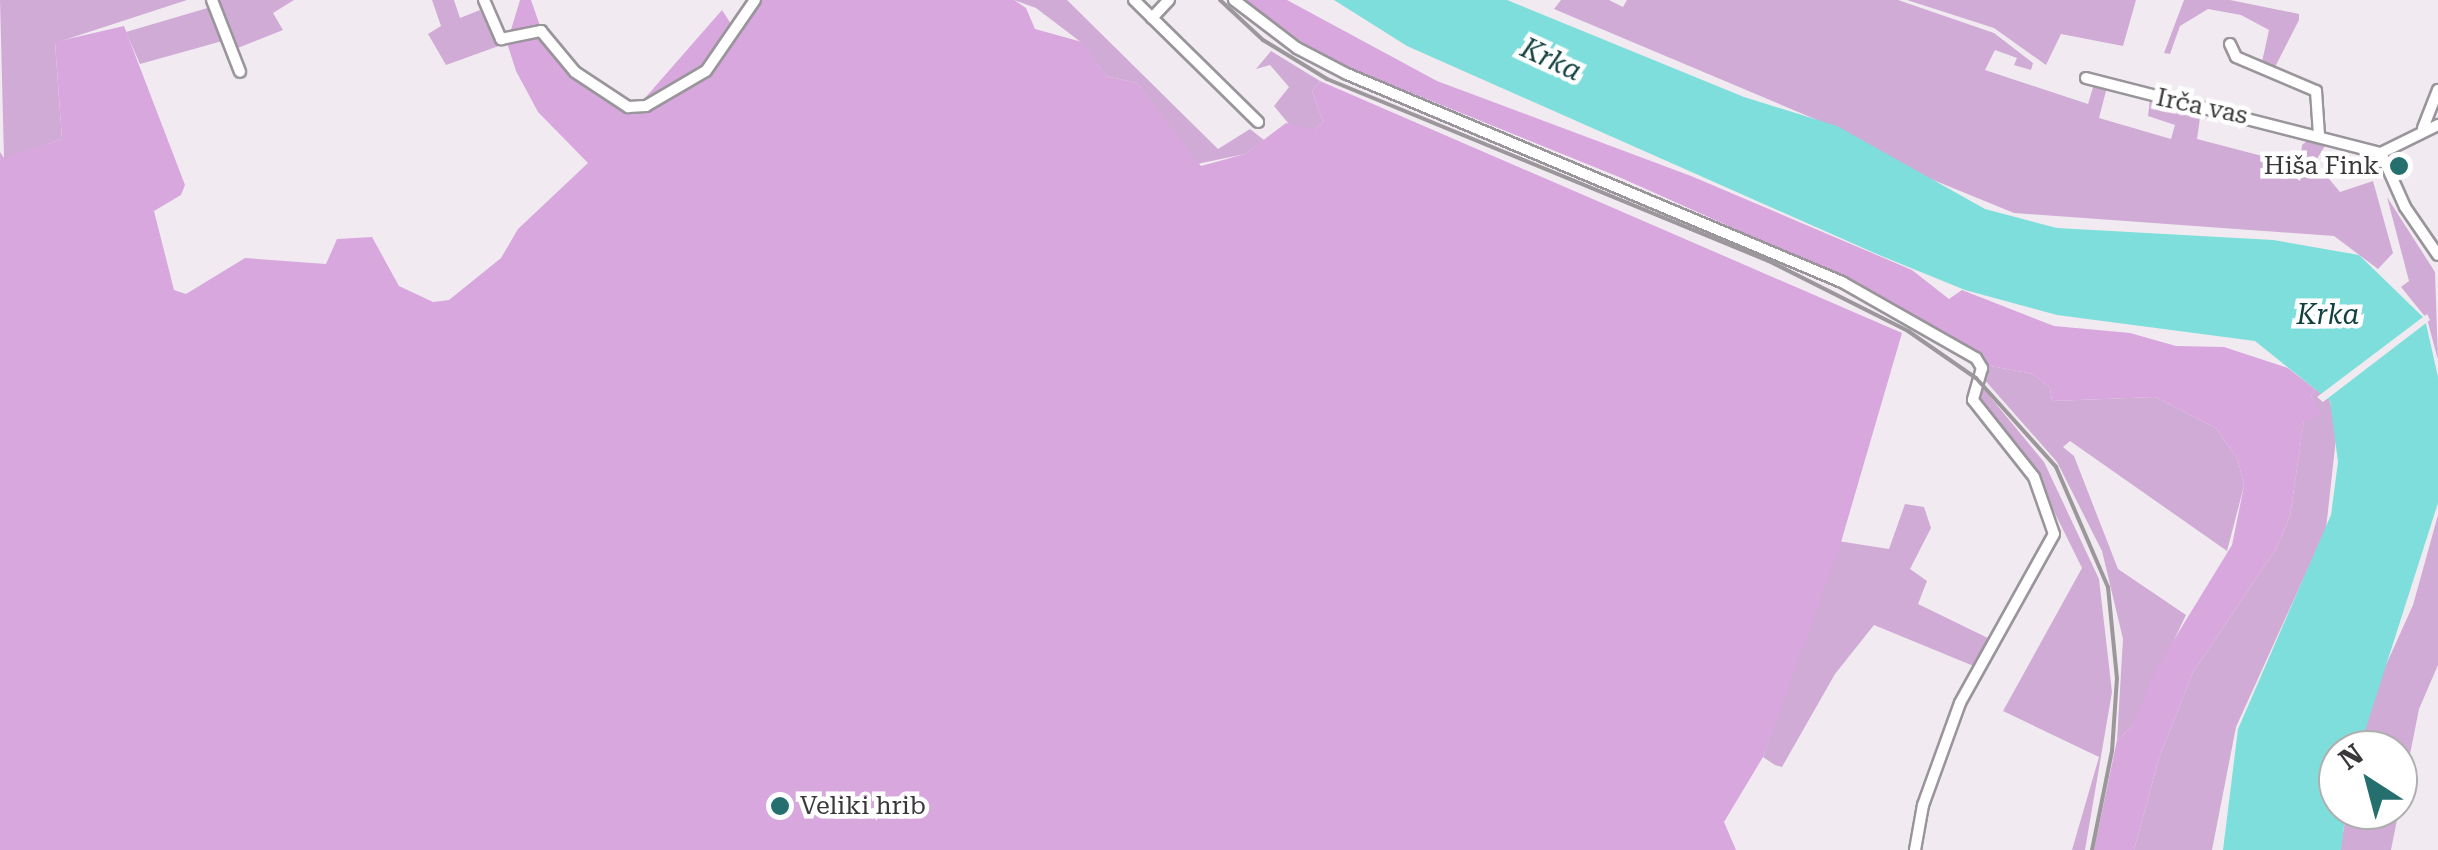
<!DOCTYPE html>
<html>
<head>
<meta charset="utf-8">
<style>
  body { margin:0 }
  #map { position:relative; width:2438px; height:850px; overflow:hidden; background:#f1ebf1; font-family:"Roboto Serif",serif }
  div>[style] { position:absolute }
  .green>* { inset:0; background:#d0abd5 }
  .forest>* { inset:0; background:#d7a7de }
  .water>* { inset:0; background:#7ededb }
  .pier>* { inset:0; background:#f1ebf1 }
  .roads { filter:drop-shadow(2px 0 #9a959b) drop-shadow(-2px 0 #9a959b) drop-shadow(0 2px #9a959b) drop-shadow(0 -2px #9a959b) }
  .minor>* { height:10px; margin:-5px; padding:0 5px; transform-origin:5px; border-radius:5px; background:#fff }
  .rail>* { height:4px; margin:-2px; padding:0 2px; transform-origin:2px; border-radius:2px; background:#9b979b }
  .dots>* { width:28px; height:28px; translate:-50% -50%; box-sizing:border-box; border:5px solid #fff; border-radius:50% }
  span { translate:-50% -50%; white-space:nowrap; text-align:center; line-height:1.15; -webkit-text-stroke:9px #fff; paint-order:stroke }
  .street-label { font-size:25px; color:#3a383a }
  .poi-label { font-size:25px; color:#3a383a }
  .right { translate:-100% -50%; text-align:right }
  .left { translate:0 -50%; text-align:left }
  .water-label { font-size:28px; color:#12403f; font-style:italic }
  .north { position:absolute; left:2318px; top:730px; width:100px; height:100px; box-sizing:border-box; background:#fff; border:2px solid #b0afb0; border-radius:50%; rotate:324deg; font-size:28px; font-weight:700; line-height:40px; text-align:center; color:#3a383a }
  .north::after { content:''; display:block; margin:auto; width:35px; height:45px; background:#25706e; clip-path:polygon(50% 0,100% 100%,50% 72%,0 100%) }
</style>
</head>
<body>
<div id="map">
  <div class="green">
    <i style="clip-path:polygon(0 0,187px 0,55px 43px,62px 139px,4px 159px)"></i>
    <i style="clip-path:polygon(214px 0,294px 0,273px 13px,283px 30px,235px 49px)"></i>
    <i style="clip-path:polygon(432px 0,454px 0,460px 18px,480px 10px,492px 35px,507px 43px,446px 65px,428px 34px,441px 26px)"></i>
    <i style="clip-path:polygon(1014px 0,1067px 0,1218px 149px,1250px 129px,1264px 140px,1245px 154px,1197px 164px,1137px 83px,1106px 76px,1082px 43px,1036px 8px)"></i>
    <i style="clip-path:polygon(1561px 0,1609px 0,1623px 7px,1627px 0,1898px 0,1994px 33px,2033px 63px,2031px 70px,2014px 65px,2017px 58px,1995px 50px,1985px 70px,2088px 104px,2094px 84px,2107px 87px,2099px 118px,2171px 139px,2175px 125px,2148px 116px,2150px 99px,2201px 111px,2197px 139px,2300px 166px,2302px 145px,2311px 138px,2328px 141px,2315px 162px,2340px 192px,2373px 181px,2393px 253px,2378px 269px,2334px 236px,2014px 213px,1926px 177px,1829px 125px,1554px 9px)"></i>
    <i style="clip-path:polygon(1907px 0,2136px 0,2123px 46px,2061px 34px,2046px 65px,1994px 28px)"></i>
    <i style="clip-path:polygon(2184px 0,2230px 0,2299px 14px,2299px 20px,2275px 67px,2262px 62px,2269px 30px,2241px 15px,2208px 9px,2180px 26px,2170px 54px,2164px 53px)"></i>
    <i style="clip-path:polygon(211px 7px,226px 40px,140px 64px,126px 32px)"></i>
    <i style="clip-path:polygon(1271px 51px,1320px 81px,1312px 91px,1323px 122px,1315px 129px,1293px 129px,1274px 106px,1289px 87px,1270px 65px,1256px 69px)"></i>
    <i style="clip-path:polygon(2387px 197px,2435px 272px,2438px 360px,2427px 319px,2401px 287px,2409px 281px)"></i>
    <i style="clip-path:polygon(1986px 365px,2033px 374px,2050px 388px,2052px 401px,2155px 397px,2216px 428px,2238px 460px,2244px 486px,2227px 551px,2070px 441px,2063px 447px,2074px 456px,2118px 569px,2186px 615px,2132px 727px,2117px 740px,2123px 639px,2102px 551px,2057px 462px,1983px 378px)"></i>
    <i style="clip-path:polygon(1978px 382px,2044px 462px,2099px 579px,2112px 692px,2085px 850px,2072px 850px,2099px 757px,2003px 711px,2082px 568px,2034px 471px,1976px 397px)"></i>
    <i style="clip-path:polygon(2315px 389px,2329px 399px,2337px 429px,2326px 529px,2236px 727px,2212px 850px,2134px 850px,2159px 758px,2193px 672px,2276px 549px,2290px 516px,2304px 420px,2320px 415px,2311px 397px)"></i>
    <i style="clip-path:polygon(1905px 504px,1924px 507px,1931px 528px,1910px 569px,1927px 581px,1918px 604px,1992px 640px,1976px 667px,1874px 625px,1835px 674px,1782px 767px,1775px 765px,1763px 757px,1838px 541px,1889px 549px)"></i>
    <i style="clip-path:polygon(2438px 515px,2438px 665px,2419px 709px,2391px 850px,2340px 850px,2347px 810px,2398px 810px,2398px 750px,2358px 750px,2364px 714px,2413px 605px)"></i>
  </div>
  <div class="forest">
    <i style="clip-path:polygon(520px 0,531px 0,539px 23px,584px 84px,602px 99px,638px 106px,722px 10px,735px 30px,712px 69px,758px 0,1014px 0,1026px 8px,1035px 29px,1082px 42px,1106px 76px,1137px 83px,1201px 166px,1245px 154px,1286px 123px,1315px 129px,1323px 122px,1312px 91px,1320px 81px,1902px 333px,1839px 549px,1763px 757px,1724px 822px,1736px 850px,0 850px,0 152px,4px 158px,62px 139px,55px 42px,124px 26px,185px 185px,181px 195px,154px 211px,174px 290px,186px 294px,245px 258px,326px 264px,337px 239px,372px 237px,399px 286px,433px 302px,449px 300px,501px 258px,518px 229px,588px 163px,538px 112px,516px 71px,507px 43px)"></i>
    <i style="clip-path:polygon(1239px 0,1287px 0,1437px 81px,1691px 176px,1912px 270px,1949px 299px,1962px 290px,2054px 326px,2130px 333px,2176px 346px,2224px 347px,2288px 368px,2315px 389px,2311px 397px,2322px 415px,2304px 421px,2290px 516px,2276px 549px,2193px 672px,2159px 758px,2134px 850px,2094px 850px,2117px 740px,2132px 727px,2156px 669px,2232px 545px,2244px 486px,2238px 460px,2216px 428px,2155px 397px,2052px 401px,2050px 388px,2033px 374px,1986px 365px,1965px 344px,1845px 278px,1619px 177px,1328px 59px)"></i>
  </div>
  <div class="water">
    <i style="clip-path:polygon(1334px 0,1507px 0,1744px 97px,1837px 126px,1985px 209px,2057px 228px,2273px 240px,2359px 255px,2425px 319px,2438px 377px,2438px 503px,2359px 750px,2338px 750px,2338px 810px,2346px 810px,2341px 850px,2223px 850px,2238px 729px,2331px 515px,2338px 462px,2330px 401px,2255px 341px,2057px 315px,1965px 290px,1879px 255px,1407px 46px)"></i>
  </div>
  <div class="pier">
    <i style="clip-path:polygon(2427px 314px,2430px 320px,2323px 402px,2317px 397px)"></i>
  </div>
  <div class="roads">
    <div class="minor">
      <i style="left:212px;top:0;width:77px;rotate:68.7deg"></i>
      <i style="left:484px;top:0;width:43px;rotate:66.4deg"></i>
      <i style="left:501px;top:39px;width:41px;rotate:-11.3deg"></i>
      <i style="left:541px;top:31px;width:53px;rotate:50.3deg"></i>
      <i style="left:575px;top:72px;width:64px;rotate:33.4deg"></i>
      <i style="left:628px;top:107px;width:18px;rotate:-3deg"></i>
      <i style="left:646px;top:106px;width:69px;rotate:-30.3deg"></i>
      <i style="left:706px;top:71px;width:86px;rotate:-55.4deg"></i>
      <i style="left:1134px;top:0;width:174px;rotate:44.5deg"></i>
      <i style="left:1234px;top:0;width:79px;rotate:37.3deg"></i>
      <i style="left:1297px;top:48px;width:56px;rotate:27.5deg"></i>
      <i style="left:1347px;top:74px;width:537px;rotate:22.79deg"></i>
      <i style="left:1842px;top:282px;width:154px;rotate:29.6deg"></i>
      <i style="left:1976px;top:358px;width:12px;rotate:59deg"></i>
      <i style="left:1982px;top:368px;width:33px;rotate:106deg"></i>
      <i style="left:1973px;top:400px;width:98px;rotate:51.6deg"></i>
      <i style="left:2034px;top:477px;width:60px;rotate:70.7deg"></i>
      <i style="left:2054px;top:534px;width:193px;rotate:119.1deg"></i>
      <i style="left:1960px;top:703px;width:109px;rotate:109.9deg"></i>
      <i style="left:1923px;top:805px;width:46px;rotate:100.1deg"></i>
      <i style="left:1152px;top:18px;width:25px;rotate:-47deg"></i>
      <i style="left:2230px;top:44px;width:14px;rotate:65deg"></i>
      <i style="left:2236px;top:57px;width:87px;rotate:23deg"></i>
      <i style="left:2316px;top:91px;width:44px;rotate:86.1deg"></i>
      <i style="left:2086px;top:78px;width:304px;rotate:14.3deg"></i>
      <i style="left:2381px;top:153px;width:64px;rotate:-26.2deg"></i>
      <i style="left:2423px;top:128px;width:41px;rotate:-68.5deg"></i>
      <i style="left:2381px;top:153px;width:59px;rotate:66deg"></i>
      <i style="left:2405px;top:207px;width:58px;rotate:55.5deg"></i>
    </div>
  </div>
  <div class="rail">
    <i style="left:1220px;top:0;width:59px;rotate:42.9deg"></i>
    <i style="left:1263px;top:40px;width:75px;rotate:31.4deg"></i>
    <i style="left:1327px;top:79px;width:478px;rotate:22.4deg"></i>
    <i style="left:1769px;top:261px;width:156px;rotate:26.7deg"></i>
    <i style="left:1908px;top:331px;width:83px;rotate:34.7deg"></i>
    <i style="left:1976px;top:378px;width:120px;rotate:48deg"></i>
    <i style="left:2056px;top:467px;width:131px;rotate:66.6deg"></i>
    <i style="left:2108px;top:587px;width:91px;rotate:84.4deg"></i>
    <i style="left:2117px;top:678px;width:73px;rotate:93.9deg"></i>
    <i style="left:2112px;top:751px;width:101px;rotate:101.4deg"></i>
  </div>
  <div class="dots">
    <i style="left:2399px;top:166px;background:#25706e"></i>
    <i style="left:780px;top:806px;background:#25706e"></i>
  </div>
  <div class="street-label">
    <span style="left:2202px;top:107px;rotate:12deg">Irča vas</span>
  </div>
  <div class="poi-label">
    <span class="right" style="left:2379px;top:166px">Hiša Fink</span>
    <span class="left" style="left:800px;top:806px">Veliki hrib</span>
  </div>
  <div class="water-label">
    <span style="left:1551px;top:60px;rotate:25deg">Krka</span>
    <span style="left:2328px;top:315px">Krka</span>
  </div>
  <div class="north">N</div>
</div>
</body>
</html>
